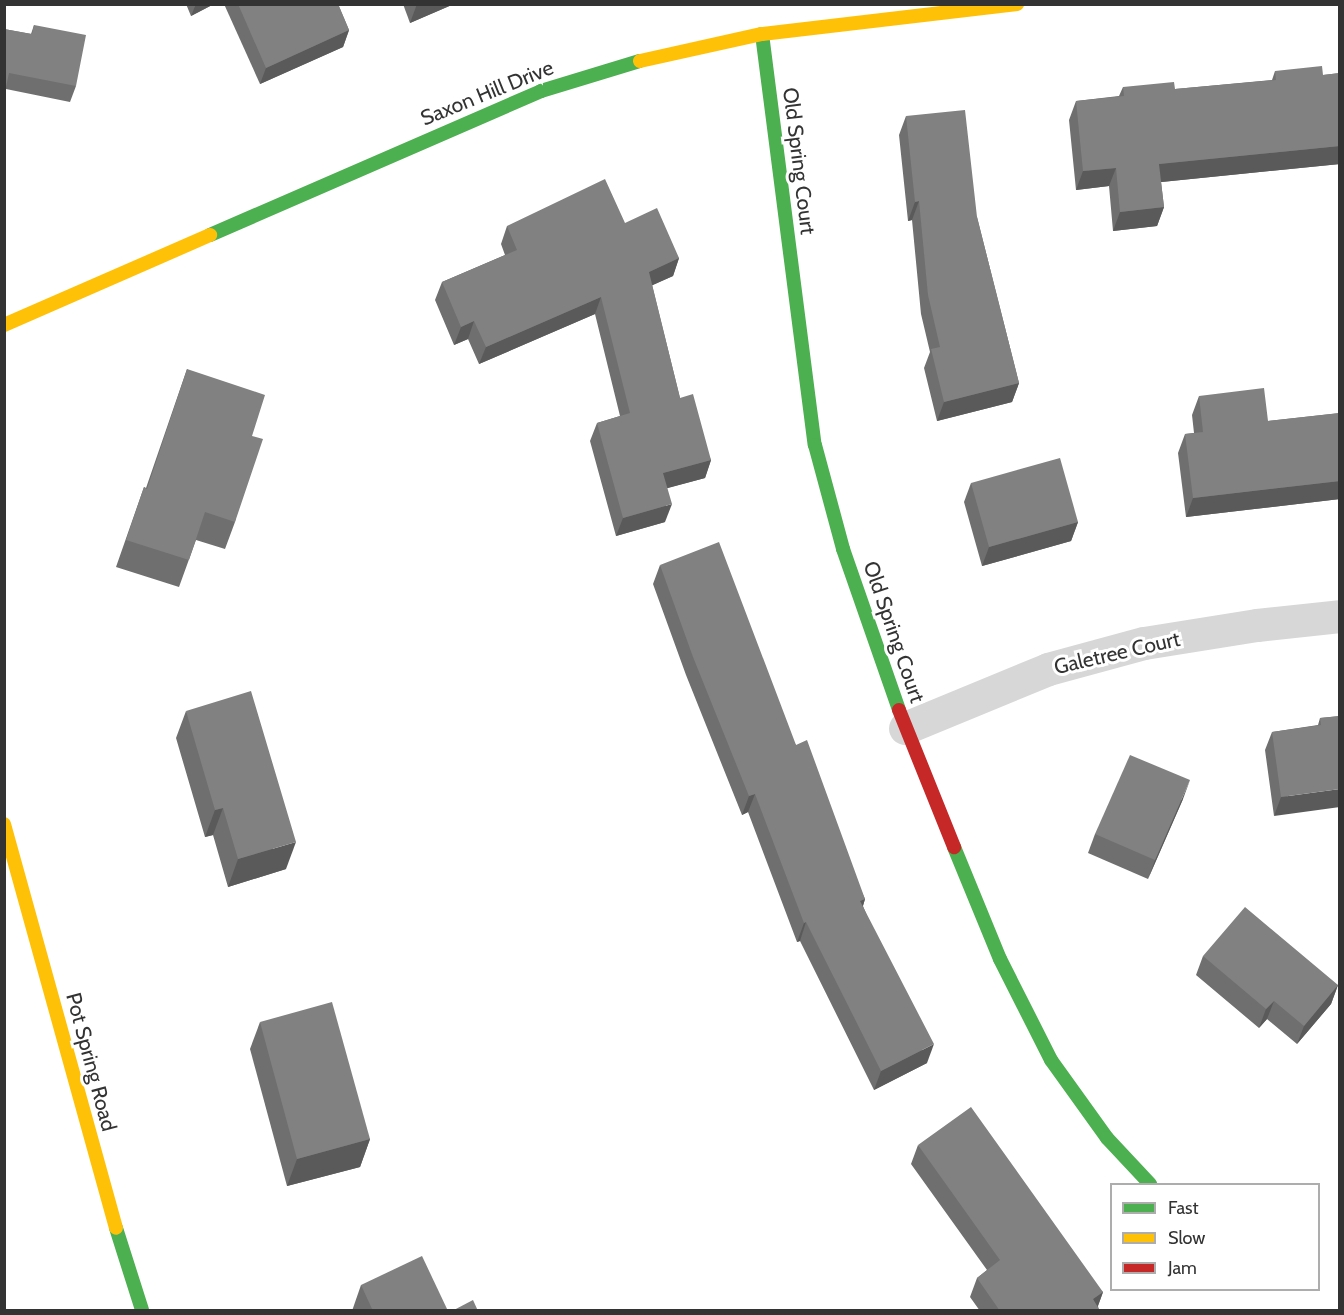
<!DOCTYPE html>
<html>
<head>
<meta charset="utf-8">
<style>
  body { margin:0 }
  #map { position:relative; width:1344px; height:1315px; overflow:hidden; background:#fff; font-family:Cabin,sans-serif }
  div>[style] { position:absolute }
  .street>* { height:33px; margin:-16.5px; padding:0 16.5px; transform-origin:16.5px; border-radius:16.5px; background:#d7d7d7 }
  .fast>* { height:14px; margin:-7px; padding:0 7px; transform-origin:7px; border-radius:7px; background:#4caf50 }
  .slow>* { height:14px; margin:-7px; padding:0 7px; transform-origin:7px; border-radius:7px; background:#ffc107 }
  .jam>* { height:14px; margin:-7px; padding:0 7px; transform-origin:7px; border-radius:7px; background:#c62828 }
  .wall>* { inset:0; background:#6f6f6f }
  .shaded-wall>* { inset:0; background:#5a5a5a }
  .building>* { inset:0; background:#818181 }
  span { translate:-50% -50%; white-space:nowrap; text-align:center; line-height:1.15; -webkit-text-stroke:6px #fff; paint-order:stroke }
  .street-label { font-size:21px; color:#333 }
  .frame { position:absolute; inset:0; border:6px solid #333; pointer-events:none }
  .legend { position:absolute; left:1110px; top:1183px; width:210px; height:108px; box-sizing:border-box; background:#fff; border:2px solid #adadad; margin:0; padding:8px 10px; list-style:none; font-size:18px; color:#333 }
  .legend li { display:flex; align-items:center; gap:12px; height:30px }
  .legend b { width:30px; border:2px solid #adadad }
</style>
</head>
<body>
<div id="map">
  <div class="street">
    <i style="left:905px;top:728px;width:155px;rotate:-22.4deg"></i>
    <i style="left:1048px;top:669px;width:99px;rotate:-15.2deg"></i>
    <i style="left:1144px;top:643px;width:114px;rotate:-9.1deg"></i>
    <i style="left:1257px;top:625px;width:83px;rotate:-6.2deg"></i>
  </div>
  <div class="fast">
    <i style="left:762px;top:34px;width:414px;rotate:82.7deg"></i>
    <i style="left:815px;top:445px;width:108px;rotate:74.9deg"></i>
    <i style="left:843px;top:549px;width:170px;rotate:70.8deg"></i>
    <i style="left:210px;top:235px;width:361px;rotate:-23.5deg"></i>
    <i style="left:541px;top:91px;width:103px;rotate:-16.9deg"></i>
    <i style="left:954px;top:847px;width:121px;rotate:67.7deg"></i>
    <i style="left:1000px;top:959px;width:113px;rotate:63.2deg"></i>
    <i style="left:1051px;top:1060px;width:96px;rotate:54.3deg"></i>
    <i style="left:1107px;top:1138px;width:63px;rotate:46.9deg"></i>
    <i style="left:116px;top:1228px;width:86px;rotate:72.4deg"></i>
  </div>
  <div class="slow">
    <i style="left:640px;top:61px;width:125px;rotate:-12.5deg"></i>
    <i style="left:762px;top:34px;width:257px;rotate:-6.7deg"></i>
    <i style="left:4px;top:325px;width:225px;rotate:-23.6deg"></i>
    <i style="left:4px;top:824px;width:419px;rotate:74.5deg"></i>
  </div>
  <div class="jam">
    <i style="left:899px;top:710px;width:148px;rotate:68.1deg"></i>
  </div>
  <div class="wall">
    <i style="clip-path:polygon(186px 4px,214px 4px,191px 16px)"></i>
    <i style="clip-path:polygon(224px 4px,338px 4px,349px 30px,343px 47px,260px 84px)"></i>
    <i style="clip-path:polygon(403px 4px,454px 4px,410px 23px)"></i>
    <i style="clip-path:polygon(34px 25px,76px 86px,70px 102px,6px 89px,4px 95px,4px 29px,31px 34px)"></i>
    <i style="clip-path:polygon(1275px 71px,1323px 75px,1340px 73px,1340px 164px,1161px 182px,1164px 207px,1157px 226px,1113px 231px,1109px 186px,1076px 190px,1069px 120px,1076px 101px,1119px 96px,1123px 87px,1175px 89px,1272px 80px)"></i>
    <i style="clip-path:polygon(906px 116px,977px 217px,1019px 383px,1012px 402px,937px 421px,924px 368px,930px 352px,921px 314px,912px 220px,908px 221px,899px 135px)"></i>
    <i style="clip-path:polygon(625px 223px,679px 258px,673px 276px,652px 285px,680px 398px,711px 460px,705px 478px,667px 488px,665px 522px,616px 536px,590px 441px,597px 423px,620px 416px,595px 314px,479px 364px,468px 339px,454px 345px,435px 300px,442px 282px,505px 255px,501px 244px,507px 226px)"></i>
    <i style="clip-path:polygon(187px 369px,252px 436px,235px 522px,225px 549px,196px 540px,179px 587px,116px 567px,144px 487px,146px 488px)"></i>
    <i style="clip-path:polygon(1199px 396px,1268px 421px,1340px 413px,1340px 499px,1186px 517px,1178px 453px,1185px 434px,1194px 433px,1192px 415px)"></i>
    <i style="clip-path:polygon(971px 483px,1078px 522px,1071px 541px,982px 566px,964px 502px)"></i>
    <i style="clip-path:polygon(660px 565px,796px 745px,865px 899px,863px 906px,927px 1063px,874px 1090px,800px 941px,797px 942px,748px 812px,742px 815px,686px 675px,653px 584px)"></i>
    <i style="clip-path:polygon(186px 711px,286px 869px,228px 887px,213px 835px,205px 837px,176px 738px)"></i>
    <i style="clip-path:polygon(1340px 716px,1274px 816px,1265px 750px,1272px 732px,1318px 725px,1320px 718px)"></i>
    <i style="clip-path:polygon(1183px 799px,1148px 879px,1088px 853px,1095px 834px)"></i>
    <i style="clip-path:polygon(1203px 956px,1338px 985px,1331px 1004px,1297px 1044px,1267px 1019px,1259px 1028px,1196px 975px)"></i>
    <i style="clip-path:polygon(260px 1022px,370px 1139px,360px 1167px,287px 1186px,250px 1049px)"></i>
    <i style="clip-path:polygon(918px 1145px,1103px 1292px,1098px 1306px,1099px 1311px,980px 1311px,970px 1297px,977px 1278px,987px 1270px,911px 1164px)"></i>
    <i style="clip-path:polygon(361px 1285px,448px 1311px,352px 1311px)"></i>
  </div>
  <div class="shaded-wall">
    <i style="clip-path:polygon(196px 4px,214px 4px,191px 16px)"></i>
    <i style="clip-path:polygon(417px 4px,454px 4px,410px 23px)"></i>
    <i style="clip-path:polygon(349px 30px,343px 47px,260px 84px,266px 68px)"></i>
    <i style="clip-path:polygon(1340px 146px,1340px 164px,1152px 183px,1159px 164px)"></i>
    <i style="clip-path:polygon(1116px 168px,1109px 186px,1076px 190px,1083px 171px)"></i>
    <i style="clip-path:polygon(919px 201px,912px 220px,908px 221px,915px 202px)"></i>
    <i style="clip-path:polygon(1164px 207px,1157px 226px,1113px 231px,1120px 212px)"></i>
    <i style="clip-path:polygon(679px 258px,673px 276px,642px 290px,649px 272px)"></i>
    <i style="clip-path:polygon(601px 297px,595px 314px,479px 364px,486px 347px)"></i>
    <i style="clip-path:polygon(474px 321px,468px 339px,454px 345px,461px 327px)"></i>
    <i style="clip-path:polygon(1019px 383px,1012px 402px,937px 421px,944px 402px)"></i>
    <i style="clip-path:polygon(711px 460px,705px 478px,657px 491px,663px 473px)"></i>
    <i style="clip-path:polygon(1340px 481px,1340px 499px,1186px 517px,1193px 498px)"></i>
    <i style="clip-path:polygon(672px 504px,665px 522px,616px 536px,623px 518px)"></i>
    <i style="clip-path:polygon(1078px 522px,1071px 541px,982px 566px,989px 547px)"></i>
    <i style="clip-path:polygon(1190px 780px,1183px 799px,1148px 879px,1155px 860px)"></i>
    <i style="clip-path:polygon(1340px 789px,1340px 807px,1274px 816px,1281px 797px)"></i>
    <i style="clip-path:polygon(755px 794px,748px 812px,742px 815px,749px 796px)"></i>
    <i style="clip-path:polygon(223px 808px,213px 835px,205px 837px,215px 810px)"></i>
    <i style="clip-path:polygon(296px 842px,286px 869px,228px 887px,238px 859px)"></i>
    <i style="clip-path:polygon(865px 899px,859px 918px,860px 901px)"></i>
    <i style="clip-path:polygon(806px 922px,800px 941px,797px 942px,804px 923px)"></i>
    <i style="clip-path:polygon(1338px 985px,1331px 1004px,1297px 1044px,1304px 1026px)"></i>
    <i style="clip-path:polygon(1274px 1001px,1267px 1019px,1259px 1028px,1266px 1009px)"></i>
    <i style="clip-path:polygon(934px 1044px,927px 1063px,874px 1090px,881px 1071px)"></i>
    <i style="clip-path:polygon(370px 1139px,360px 1167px,287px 1186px,297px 1159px)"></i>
    <i style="clip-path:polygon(1103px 1292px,1096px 1311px,1093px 1299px)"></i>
  </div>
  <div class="building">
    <i style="clip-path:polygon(238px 4px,338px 4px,349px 30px,266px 68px)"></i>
    <i style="clip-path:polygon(34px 25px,86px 35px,76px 86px,9px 73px,5px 92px,4px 92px,4px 29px,32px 34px)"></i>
    <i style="clip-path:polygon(1322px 66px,1323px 75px,1340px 73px,1340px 146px,1159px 164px,1164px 207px,1120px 212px,1116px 168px,1083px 171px,1076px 101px,1124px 96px,1123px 87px,1174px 82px,1175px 89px,1276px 80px,1275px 71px)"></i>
    <i style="clip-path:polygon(965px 110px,977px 217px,1019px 383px,944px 402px,931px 349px,940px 347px,928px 295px,919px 201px,915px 202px,906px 116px)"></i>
    <i style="clip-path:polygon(605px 179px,625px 223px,657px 208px,679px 258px,649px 272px,680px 398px,693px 394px,711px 460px,663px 473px,672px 504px,623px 518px,597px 423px,630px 413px,601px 297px,486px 347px,474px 321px,461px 327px,442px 282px,517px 250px,507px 226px)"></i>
    <i style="clip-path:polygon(187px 369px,265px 395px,252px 436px,263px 439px,235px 522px,205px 512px,189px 560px,126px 540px,144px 487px,147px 489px)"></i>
    <i style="clip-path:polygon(1264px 388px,1268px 421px,1340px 413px,1340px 481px,1193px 498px,1185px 434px,1203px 432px,1199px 396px)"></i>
    <i style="clip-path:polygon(1060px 458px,1078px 522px,989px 547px,971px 483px)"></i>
    <i style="clip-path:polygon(719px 542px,796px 745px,807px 740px,865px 899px,860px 901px,934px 1044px,881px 1071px,806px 922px,804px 923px,755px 794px,749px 796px,693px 657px,660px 565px)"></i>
    <i style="clip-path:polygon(251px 691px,296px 842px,238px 859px,223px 808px,215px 810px,186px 711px)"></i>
    <i style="clip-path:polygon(1340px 716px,1340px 789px,1281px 797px,1272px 732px,1321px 725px,1320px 718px)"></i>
    <i style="clip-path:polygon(1130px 755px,1190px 780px,1155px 860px,1095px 834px)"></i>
    <i style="clip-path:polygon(1245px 907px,1338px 985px,1304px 1026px,1274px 1001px,1266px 1009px,1203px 956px)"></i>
    <i style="clip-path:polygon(332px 1002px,370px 1139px,297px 1159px,260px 1022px)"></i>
    <i style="clip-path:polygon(971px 1107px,1103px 1292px,1093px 1299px,1099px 1309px,1097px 1311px,1000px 1311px,977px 1278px,1000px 1260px,918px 1145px)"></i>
    <i style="clip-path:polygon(422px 1256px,448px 1311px,373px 1311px,361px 1285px)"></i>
    <i style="clip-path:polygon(473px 1300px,478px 1311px,452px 1311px)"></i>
  </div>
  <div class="street-label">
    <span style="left:487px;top:93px;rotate:-22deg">Saxon Hill Drive</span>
    <span style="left:799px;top:161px;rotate:83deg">Old Spring Court</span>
    <span style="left:894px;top:632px;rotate:71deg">Old Spring Court</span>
    <span style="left:1117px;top:653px;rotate:-13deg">Galetree Court</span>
    <span style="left:91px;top:1062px;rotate:75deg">Pot Spring Road</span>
  </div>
  <div class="frame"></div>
  <ul class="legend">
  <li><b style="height:8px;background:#4caf50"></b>Fast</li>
  <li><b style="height:8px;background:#ffc107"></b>Slow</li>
  <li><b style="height:8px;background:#c62828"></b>Jam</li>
  </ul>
</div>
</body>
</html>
